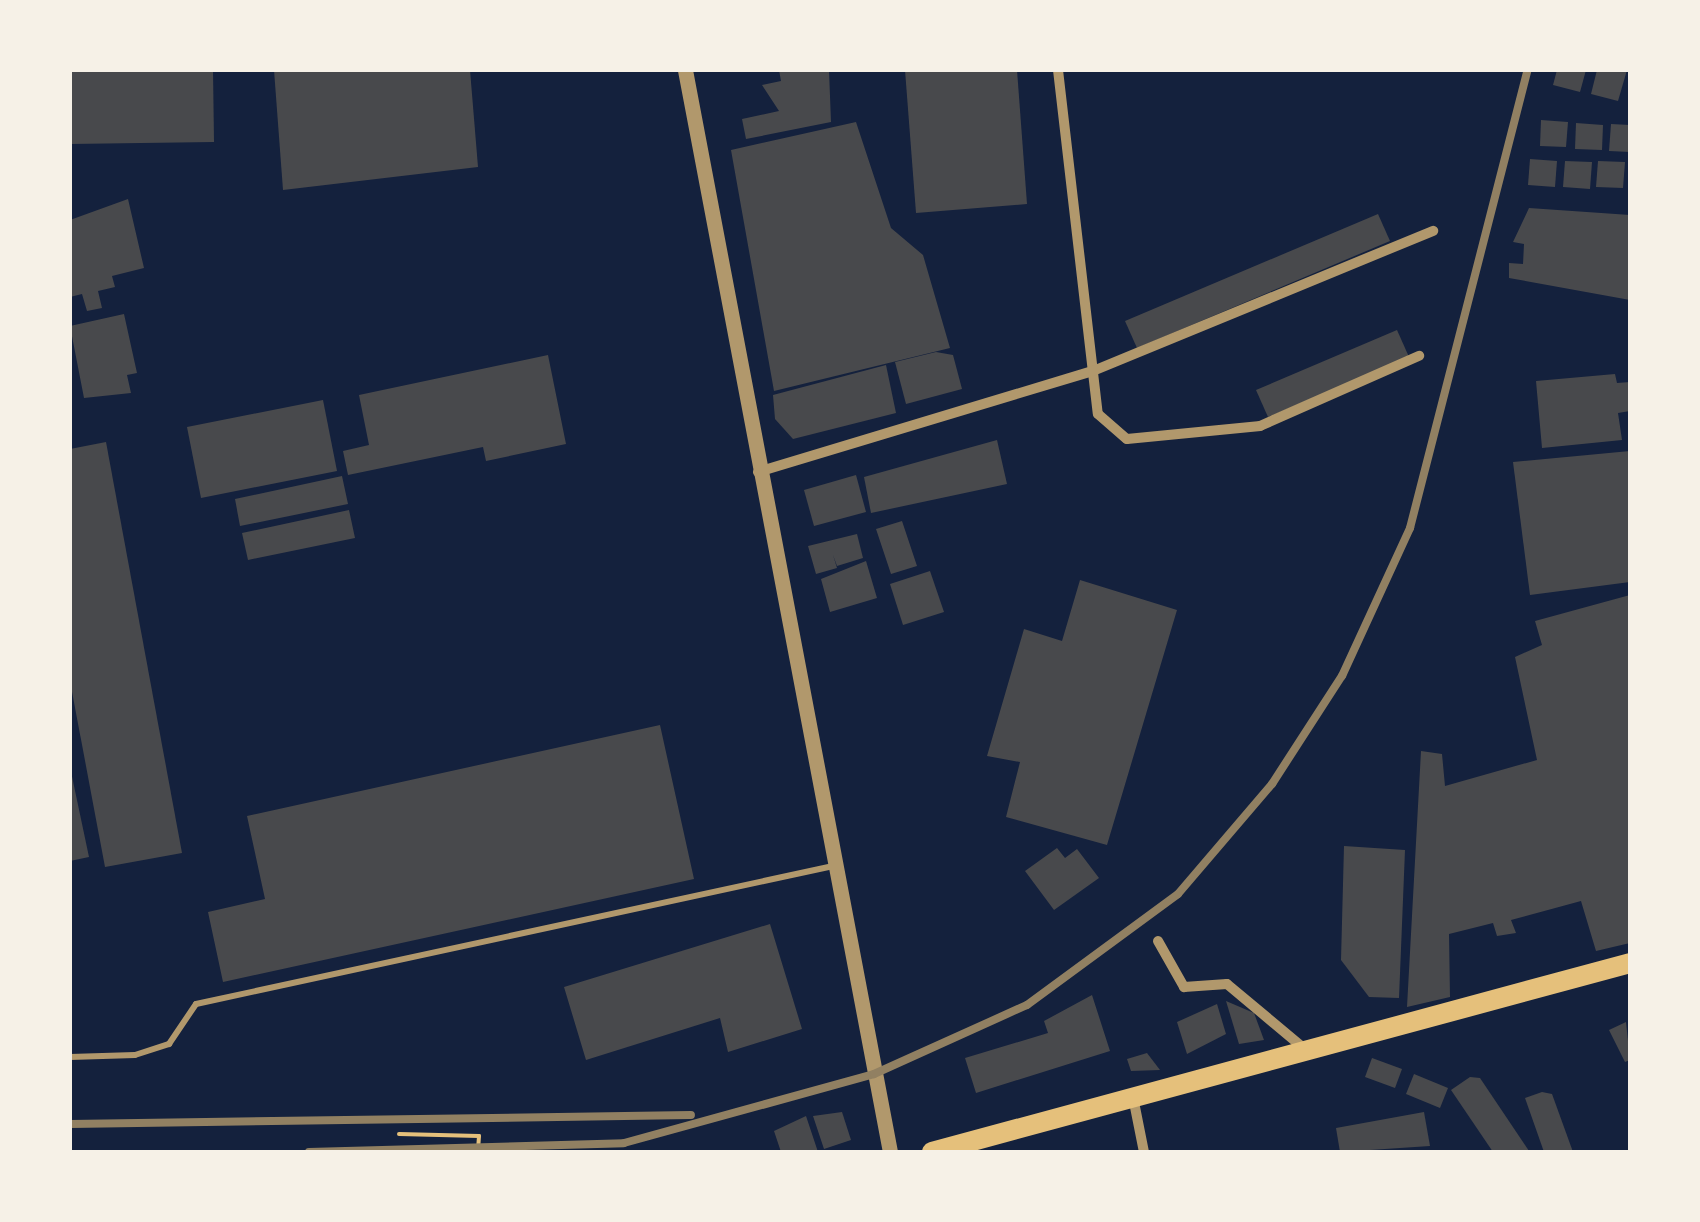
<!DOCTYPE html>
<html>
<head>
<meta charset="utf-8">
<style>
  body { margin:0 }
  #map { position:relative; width:1700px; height:1222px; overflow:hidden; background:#14213d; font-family:Roboto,sans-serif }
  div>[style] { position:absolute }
  .building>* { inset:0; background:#48494c }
  .path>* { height:4px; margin:-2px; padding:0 2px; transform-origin:2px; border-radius:2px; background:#e5c07b }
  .service>* { height:6px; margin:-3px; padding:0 3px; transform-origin:3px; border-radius:3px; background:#b1986c }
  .minor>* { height:10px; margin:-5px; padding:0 5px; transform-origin:5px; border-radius:5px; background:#b1986c }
  .tertiary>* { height:15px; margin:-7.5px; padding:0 7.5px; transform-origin:7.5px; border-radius:7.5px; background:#b1986c }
  .primary>* { height:20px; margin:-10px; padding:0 10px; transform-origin:10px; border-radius:10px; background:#e5c07b }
  .rail>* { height:8px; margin:-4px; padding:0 4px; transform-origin:4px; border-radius:4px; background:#918062 }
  span { translate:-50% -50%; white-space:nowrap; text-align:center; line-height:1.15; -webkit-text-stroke:10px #f6f1e7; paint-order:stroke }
  .frame { position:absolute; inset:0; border:72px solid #f6f1e7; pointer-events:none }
</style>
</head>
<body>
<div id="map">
  <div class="building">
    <i style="clip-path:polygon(70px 70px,213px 70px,214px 142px,70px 144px)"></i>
    <i style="clip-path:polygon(274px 70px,470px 70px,478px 167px,283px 190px)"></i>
    <i style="clip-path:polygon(779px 70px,829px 70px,831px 122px,746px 139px,742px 119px,779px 111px,762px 85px,781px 81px)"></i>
    <i style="clip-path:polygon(905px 70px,1017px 70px,1027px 204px,916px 213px)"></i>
    <i style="clip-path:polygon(1557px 70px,1586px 70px,1580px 92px,1553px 85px)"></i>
    <i style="clip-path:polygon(1597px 70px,1627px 70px,1618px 101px,1591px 94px)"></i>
    <i style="clip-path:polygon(1541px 120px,1568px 122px,1566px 147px,1540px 146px)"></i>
    <i style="clip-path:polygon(856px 122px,891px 228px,923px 255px,950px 348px,774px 391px,731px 150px)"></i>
    <i style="clip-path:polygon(1576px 123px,1603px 125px,1602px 150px,1575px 149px)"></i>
    <i style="clip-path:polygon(1611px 124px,1630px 125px,1630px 152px,1609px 151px)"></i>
    <i style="clip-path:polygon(1530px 159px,1557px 161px,1555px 187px,1528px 185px)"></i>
    <i style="clip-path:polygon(1565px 161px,1592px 162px,1590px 189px,1563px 187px)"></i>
    <i style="clip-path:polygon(1598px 161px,1625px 162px,1623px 188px,1596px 187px)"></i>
    <i style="clip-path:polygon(128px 199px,144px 268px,112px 276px,115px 287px,98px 291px,102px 308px,87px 311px,82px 294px,70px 297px,70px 220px)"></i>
    <i style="clip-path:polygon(1529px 208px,1630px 215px,1630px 300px,1509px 278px,1509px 263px,1523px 264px,1524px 244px,1513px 242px)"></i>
    <i style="clip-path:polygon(1378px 214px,1390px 241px,1137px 348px,1125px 321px)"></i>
    <i style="clip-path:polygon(124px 314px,137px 373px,127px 375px,131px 393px,84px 398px,70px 326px)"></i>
    <i style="clip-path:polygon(1397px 330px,1409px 357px,1268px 417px,1256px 390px)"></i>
    <i style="clip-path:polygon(936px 352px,953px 355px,962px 389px,906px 404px,895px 362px)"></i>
    <i style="clip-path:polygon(548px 355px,566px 444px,486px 461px,483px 447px,348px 475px,343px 451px,369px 445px,359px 395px)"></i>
    <i style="clip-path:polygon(886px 365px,896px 413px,793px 439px,775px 419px,773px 395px)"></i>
    <i style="clip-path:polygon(1615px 374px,1617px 383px,1630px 382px,1630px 411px,1618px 413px,1622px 440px,1542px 448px,1536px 381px)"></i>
    <i style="clip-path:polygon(323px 400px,337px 471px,201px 498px,187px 427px)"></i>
    <i style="clip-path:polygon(997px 440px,1007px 484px,871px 513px,864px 477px)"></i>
    <i style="clip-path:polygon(106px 442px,182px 853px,105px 867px,70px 681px,70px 449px)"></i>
    <i style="clip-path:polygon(1630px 451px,1630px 582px,1530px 595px,1513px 462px)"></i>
    <i style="clip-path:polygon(856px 475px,866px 512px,814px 526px,804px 490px)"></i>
    <i style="clip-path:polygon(342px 476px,348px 504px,240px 526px,235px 499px)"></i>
    <i style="clip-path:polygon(349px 510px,355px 538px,248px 560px,242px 533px)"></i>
    <i style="clip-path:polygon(902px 521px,917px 566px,891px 574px,876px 529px)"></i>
    <i style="clip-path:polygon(857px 534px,863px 558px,837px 566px,833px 555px,837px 568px,816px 574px,808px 546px)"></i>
    <i style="clip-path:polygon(866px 561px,877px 598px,830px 612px,821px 579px)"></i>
    <i style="clip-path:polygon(930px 571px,944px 612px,903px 625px,890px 584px)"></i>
    <i style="clip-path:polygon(1080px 580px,1177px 610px,1107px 845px,1006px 817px,1020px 762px,987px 756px,1024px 629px,1062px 641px)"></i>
    <i style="clip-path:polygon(1630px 595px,1630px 943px,1596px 951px,1581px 901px,1511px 920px,1516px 933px,1497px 936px,1493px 923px,1449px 934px,1450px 997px,1407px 1007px,1421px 751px,1442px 754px,1445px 786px,1537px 760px,1515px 657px,1542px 645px,1535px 621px)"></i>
    <i style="clip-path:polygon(660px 725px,694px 879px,223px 982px,208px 912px,265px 899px,247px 816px)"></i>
    <i style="clip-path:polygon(70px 767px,89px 857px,70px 861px)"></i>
    <i style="clip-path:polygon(1344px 846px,1405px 850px,1399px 998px,1369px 997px,1341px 960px)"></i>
    <i style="clip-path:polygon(1057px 848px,1065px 858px,1077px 849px,1099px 878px,1054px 910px,1025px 871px)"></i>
    <i style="clip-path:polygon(770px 924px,802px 1029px,728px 1052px,720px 1018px,586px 1060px,564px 987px)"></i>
    <i style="clip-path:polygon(1092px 995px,1110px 1051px,976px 1093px,965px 1058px,1048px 1033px,1044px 1021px)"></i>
    <i style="clip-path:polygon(1226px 1001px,1254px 1013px,1264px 1040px,1239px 1044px)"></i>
    <i style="clip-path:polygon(1217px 1004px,1226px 1034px,1187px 1054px,1177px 1022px)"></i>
    <i style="clip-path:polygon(1626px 1022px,1630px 1060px,1625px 1062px,1609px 1030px)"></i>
    <i style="clip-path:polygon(1147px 1053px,1160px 1070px,1131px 1071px,1127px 1059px)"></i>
    <i style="clip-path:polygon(1372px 1058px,1402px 1069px,1395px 1088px,1365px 1077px)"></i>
    <i style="clip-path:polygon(1414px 1074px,1448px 1088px,1440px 1108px,1406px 1094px)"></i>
    <i style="clip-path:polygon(1470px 1077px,1480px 1078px,1529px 1151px,1493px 1152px,1451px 1090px)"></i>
    <i style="clip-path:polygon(1542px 1092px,1552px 1094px,1573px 1152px,1544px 1152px,1525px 1098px)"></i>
    <i style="clip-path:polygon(842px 1112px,851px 1140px,824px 1149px,813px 1116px)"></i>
    <i style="clip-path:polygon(1424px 1112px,1430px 1146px,1340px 1152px,1336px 1128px)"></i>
    <i style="clip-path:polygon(806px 1116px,818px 1152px,781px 1152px,774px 1131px)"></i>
  </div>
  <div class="path">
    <i style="left:399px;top:1134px;width:80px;rotate:1.4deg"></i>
    <i style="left:479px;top:1136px;width:16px;rotate:94deg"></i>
  </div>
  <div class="service">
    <i style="left:70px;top:1057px;width:65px;rotate:-1.8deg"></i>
    <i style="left:135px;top:1055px;width:36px;rotate:-18deg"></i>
    <i style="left:169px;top:1044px;width:48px;rotate:-56deg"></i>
    <i style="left:196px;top:1004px;width:652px;rotate:-12.22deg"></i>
  </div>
  <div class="minor">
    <i style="left:1058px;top:70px;width:346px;rotate:83.4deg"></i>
    <i style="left:1098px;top:414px;width:38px;rotate:41deg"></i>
    <i style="left:1127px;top:439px;width:134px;rotate:-5.6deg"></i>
    <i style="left:1260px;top:426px;width:174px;rotate:-23.8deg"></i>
    <i style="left:758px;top:472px;width:350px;rotate:-16.8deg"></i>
    <i style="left:1093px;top:371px;width:368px;rotate:-22.4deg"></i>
    <i style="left:1158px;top:941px;width:53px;rotate:60.5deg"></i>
    <i style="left:1184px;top:987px;width:43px;rotate:-4deg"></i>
    <i style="left:1227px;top:984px;width:103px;rotate:39.9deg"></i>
    <i style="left:1133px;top:1097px;width:56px;rotate:78.7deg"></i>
  </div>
  <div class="tertiary">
    <i style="left:685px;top:70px;width:1101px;rotate:79.27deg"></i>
  </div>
  <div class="primary">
    <i style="left:932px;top:1152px;width:723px;rotate:-15.15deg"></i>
  </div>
  <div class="rail">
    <i style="left:70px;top:1124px;width:621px;rotate:-0.83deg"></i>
    <i style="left:309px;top:1152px;width:315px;rotate:-1.6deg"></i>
    <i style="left:624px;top:1143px;width:259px;rotate:-15.4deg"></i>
    <i style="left:874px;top:1074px;width:168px;rotate:-24.3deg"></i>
    <i style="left:1027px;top:1005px;width:187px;rotate:-36.3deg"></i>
    <i style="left:1178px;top:894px;width:145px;rotate:-49.5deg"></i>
    <i style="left:1272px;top:784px;width:129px;rotate:-57.1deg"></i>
    <i style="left:1342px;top:676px;width:163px;rotate:-65.3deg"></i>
    <i style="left:1410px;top:528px;width:473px;rotate:-75.6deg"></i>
  </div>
  <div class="frame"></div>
</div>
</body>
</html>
